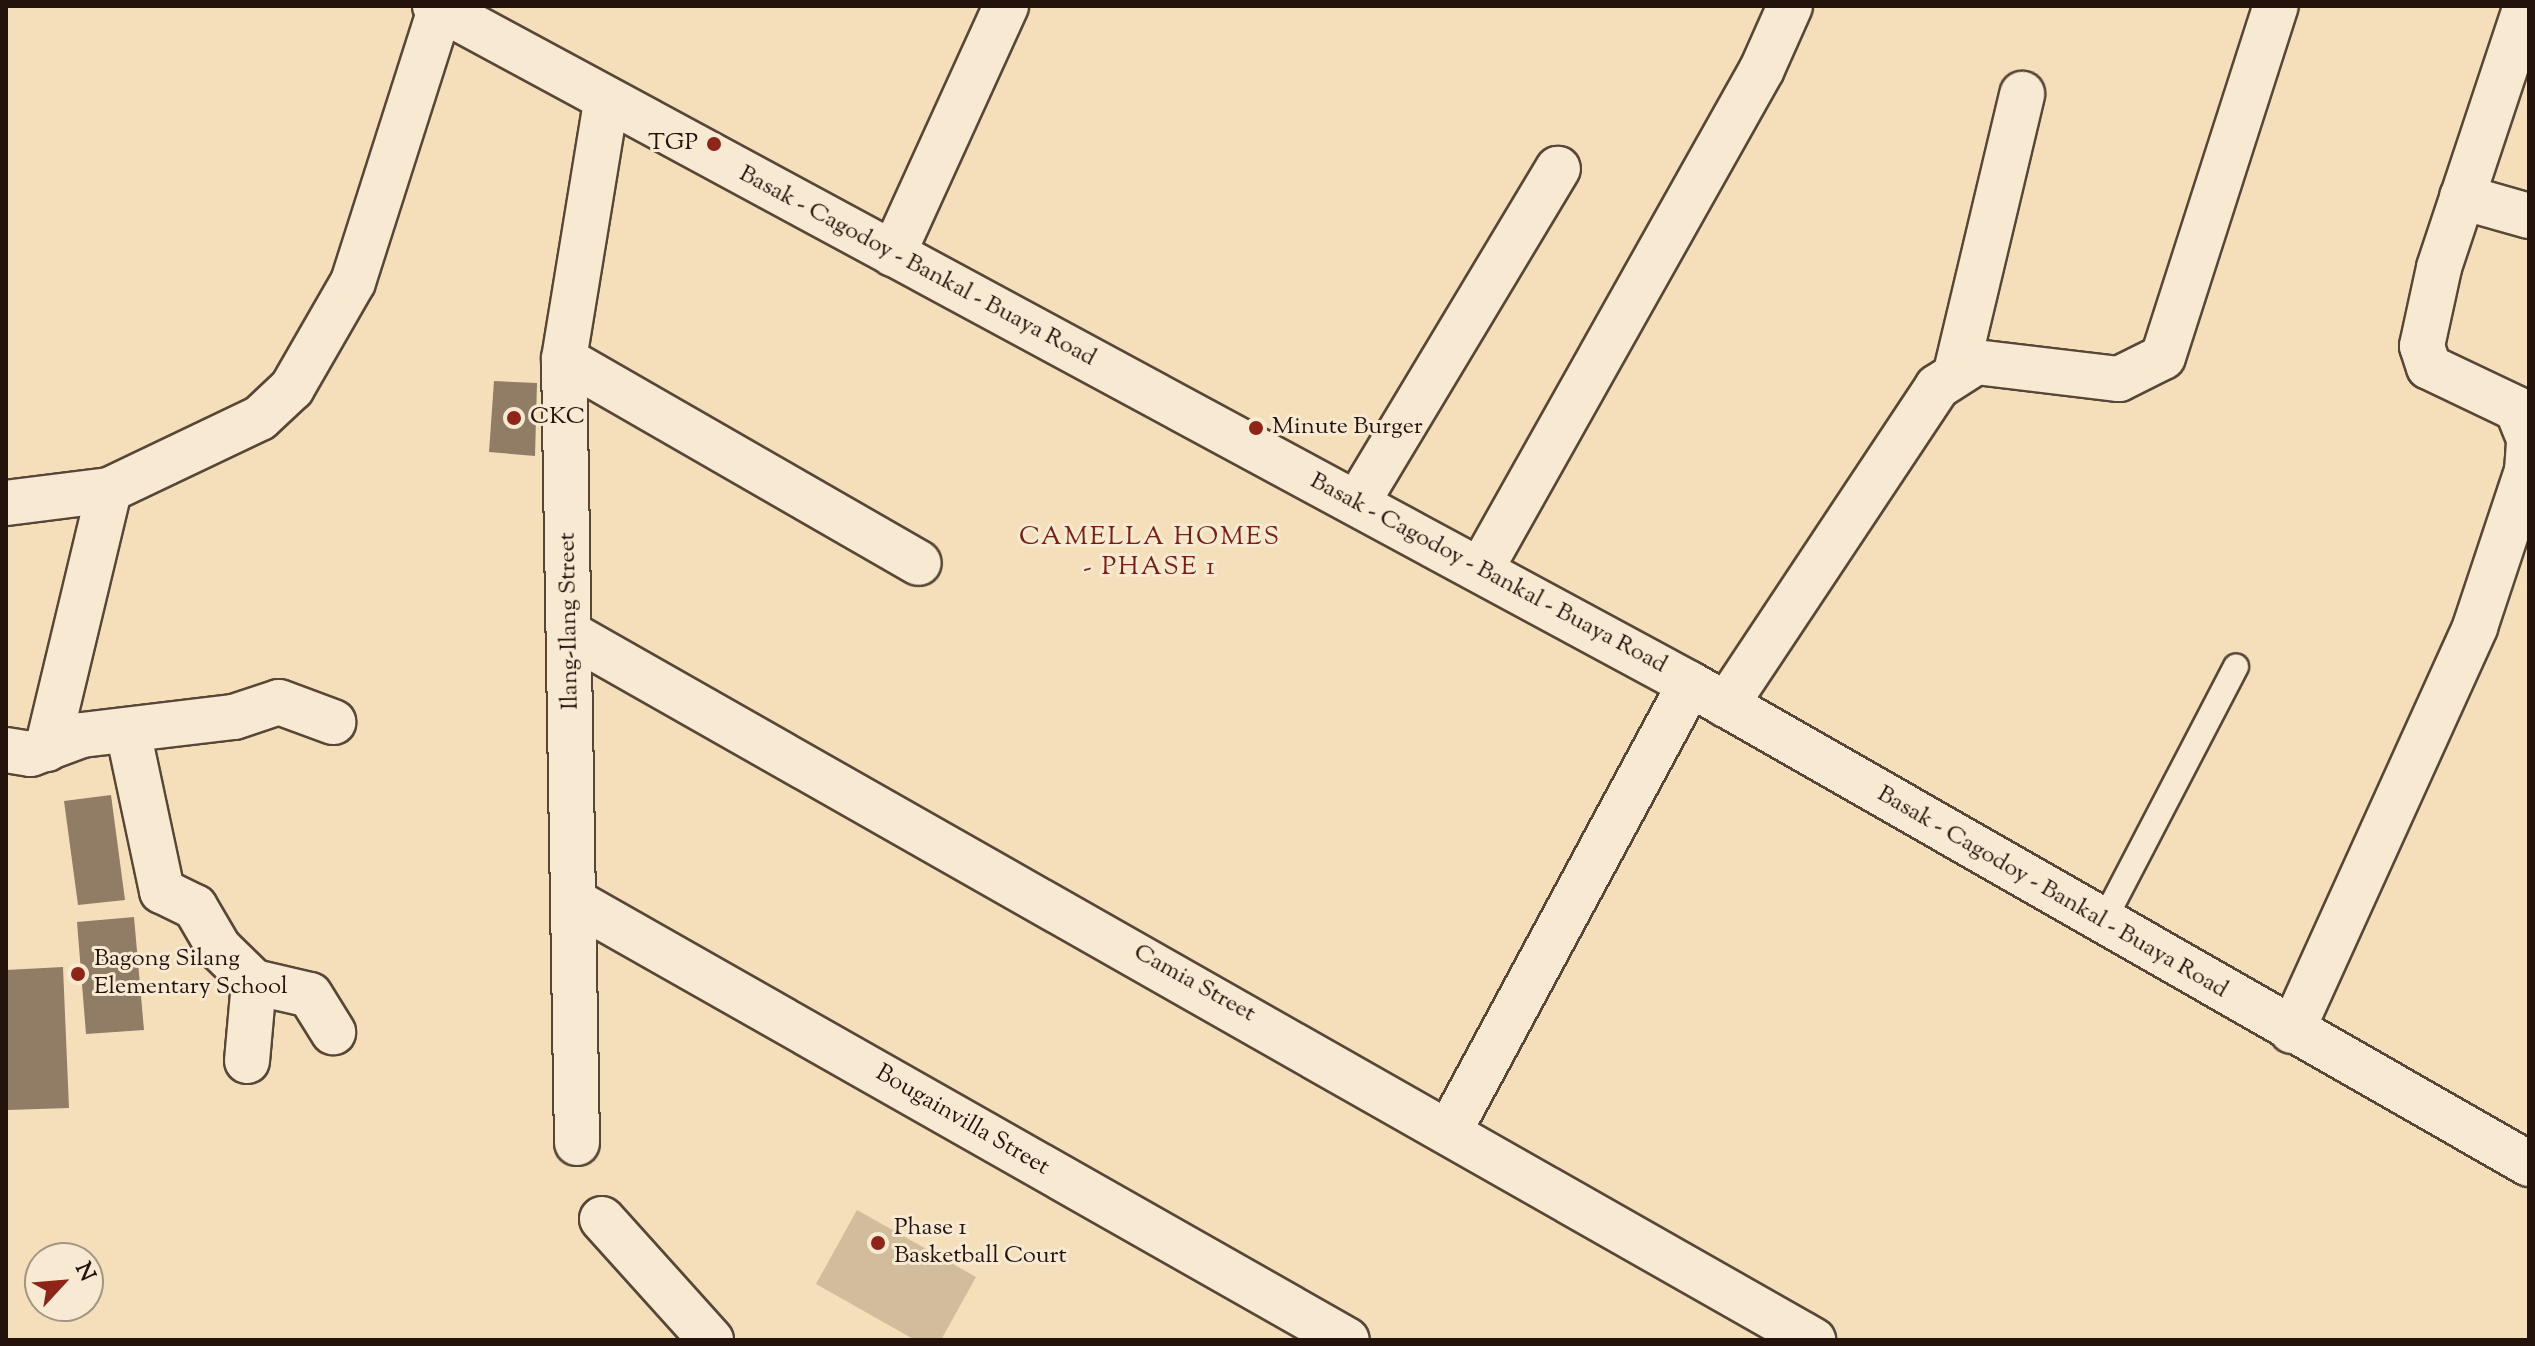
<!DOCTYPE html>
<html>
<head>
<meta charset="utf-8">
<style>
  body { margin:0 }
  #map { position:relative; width:2535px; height:1346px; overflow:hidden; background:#f5dfba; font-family:"Sorts Mill Goudy",serif }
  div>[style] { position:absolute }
  .green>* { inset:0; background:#d1bc9c }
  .building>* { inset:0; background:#917d66 }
  .roads { filter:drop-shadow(2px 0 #584638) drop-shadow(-2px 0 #584638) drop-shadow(0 2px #584638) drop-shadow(0 -2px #584638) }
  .service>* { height:24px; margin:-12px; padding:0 12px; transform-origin:12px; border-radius:12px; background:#f8ead2 }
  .minor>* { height:44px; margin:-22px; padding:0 22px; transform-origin:22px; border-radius:22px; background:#f8ead2 }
  .tertiary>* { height:44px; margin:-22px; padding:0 22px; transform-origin:22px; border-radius:22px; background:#f8ead2 }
  .dots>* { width:22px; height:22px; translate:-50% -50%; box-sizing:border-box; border:4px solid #f8ead2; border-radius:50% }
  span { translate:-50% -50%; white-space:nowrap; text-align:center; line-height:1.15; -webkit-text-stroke:6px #f8ead2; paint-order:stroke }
  .poi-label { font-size:24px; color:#24130c }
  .right { translate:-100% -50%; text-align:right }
  .left { translate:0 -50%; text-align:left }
  .street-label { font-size:24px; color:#24130c }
  .neighbourhood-label { font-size:26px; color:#7a1f14; letter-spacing:2px }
  .frame { position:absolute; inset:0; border:8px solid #24130c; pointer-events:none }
  .north { position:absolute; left:24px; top:1242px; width:80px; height:80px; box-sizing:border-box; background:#f8ead2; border:2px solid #a39483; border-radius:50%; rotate:64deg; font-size:22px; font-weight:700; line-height:32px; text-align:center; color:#24130c }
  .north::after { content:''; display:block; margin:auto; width:28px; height:36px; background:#8f2418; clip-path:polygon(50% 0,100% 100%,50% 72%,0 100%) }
</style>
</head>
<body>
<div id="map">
  <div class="green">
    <i style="clip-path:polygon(857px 1210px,976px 1277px,941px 1340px,915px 1340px,816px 1284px)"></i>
  </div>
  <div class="building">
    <i style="clip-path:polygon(494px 381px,537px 383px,535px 456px,489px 452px)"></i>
    <i style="clip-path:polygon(111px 795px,125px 900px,78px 905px,64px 801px)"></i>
    <i style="clip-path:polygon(134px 917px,144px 1030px,86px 1034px,77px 922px)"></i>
    <i style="clip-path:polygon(63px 967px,69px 1108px,8px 1110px,6px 970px)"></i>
  </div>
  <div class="roads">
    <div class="service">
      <i style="left:2103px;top:922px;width:288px;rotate:-62.5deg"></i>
    </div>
    <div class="minor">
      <i style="left:2526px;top:6px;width:276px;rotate:108.4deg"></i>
      <i style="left:2439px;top:268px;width:80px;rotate:102.3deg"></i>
      <i style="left:2422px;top:346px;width:22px;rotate:72deg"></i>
      <i style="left:2429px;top:367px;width:98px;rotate:25.5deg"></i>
      <i style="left:2517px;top:409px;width:31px;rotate:68deg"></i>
      <i style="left:2462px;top:197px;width:70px;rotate:15.8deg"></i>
      <i style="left:893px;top:254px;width:273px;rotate:-65.5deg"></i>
      <i style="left:564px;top:359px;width:409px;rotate:29.9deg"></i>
      <i style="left:1956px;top:372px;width:286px;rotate:-76.6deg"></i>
      <i style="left:6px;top:503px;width:104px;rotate:-7.2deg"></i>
      <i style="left:1357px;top:503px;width:390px;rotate:-59deg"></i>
      <i style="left:1481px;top:569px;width:574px;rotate:-60.66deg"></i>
      <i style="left:1762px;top:69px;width:69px;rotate:-66deg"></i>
      <i style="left:570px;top:634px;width:1430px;rotate:29.6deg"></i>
      <i style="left:1726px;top:705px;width:382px;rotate:-56.4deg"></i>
      <i style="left:1937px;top:387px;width:46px;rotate:-32.7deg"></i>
      <i style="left:1976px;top:362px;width:144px;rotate:6.8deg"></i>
      <i style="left:2119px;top:379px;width:49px;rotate:-26.6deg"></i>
      <i style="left:2163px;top:357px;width:369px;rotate:-72.2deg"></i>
      <i style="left:128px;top:731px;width:164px;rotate:78deg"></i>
      <i style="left:162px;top:891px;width:37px;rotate:26deg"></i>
      <i style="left:195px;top:907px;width:48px;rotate:59.7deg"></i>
      <i style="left:219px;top:948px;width:49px;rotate:44.2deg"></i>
      <i style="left:254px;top:982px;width:57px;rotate:13.1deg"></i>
      <i style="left:310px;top:995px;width:44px;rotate:58.1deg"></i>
      <i style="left:47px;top:749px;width:266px;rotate:-76.5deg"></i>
      <i style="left:109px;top:490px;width:167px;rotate:-25.5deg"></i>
      <i style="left:260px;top:418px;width:44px;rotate:-43.2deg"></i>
      <i style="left:292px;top:388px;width:122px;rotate:-60.1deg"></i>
      <i style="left:353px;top:282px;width:287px;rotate:-72.3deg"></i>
      <i style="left:6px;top:750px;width:25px;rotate:9deg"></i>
      <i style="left:31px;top:754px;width:54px;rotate:-20.4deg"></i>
      <i style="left:82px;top:735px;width:153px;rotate:-6.8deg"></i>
      <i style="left:234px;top:717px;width:47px;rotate:-18.4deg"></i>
      <i style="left:279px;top:702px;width:58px;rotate:20.3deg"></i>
      <i style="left:577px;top:903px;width:885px;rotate:29.58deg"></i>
      <i style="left:2292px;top:1031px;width:444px;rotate:-65.6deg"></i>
      <i style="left:2475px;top:627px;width:164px;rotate:-71.6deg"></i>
      <i style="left:2527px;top:471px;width:26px;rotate:-86deg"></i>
      <i style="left:247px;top:1061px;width:79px;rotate:-84.9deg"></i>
      <i style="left:1451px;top:1128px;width:504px;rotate:-61.71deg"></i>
      <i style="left:577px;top:1143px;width:784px;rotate:-90.95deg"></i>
      <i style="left:564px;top:359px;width:260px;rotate:-80.7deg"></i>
      <i style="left:602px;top:1219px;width:163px;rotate:48deg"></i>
    </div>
    <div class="tertiary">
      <i style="left:435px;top:6px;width:1426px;rotate:28.38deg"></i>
      <i style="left:1690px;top:684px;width:967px;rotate:29.77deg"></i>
    </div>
  </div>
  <div class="dots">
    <i style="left:714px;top:144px;background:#8f2418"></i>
    <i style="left:514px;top:418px;background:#8f2418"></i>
    <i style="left:1256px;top:428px;background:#8f2418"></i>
    <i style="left:78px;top:974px;background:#8f2418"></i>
    <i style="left:878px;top:1243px;background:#8f2418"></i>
  </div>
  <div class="poi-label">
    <span class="right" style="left:698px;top:144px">TGP</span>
    <span class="left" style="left:530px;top:418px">CKC</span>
    <span class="left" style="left:1272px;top:428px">Minute Burger</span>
    <span class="left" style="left:94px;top:974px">Bagong Silang<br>Elementary School</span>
    <span class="left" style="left:894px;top:1243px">Phase 1<br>Basketball Court</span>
  </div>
  <div class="street-label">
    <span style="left:917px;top:267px;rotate:28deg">Basak - Cagodoy - Bankal - Buaya Road</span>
    <span style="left:1488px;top:574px;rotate:28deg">Basak - Cagodoy - Bankal - Buaya Road</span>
    <span style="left:570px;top:621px;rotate:-91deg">Ilang-Ilang Street</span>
    <span style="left:2052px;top:893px;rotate:30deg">Basak - Cagodoy - Bankal - Buaya Road</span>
    <span style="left:1194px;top:984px;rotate:29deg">Camia Street</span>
    <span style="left:962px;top:1121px;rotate:30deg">Bougainvilla Street</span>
  </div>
  <div class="neighbourhood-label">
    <span style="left:1150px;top:553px">CAMELLA HOMES<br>- PHASE 1</span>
  </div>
  <div class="frame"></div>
  <div class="north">N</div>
</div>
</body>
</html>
